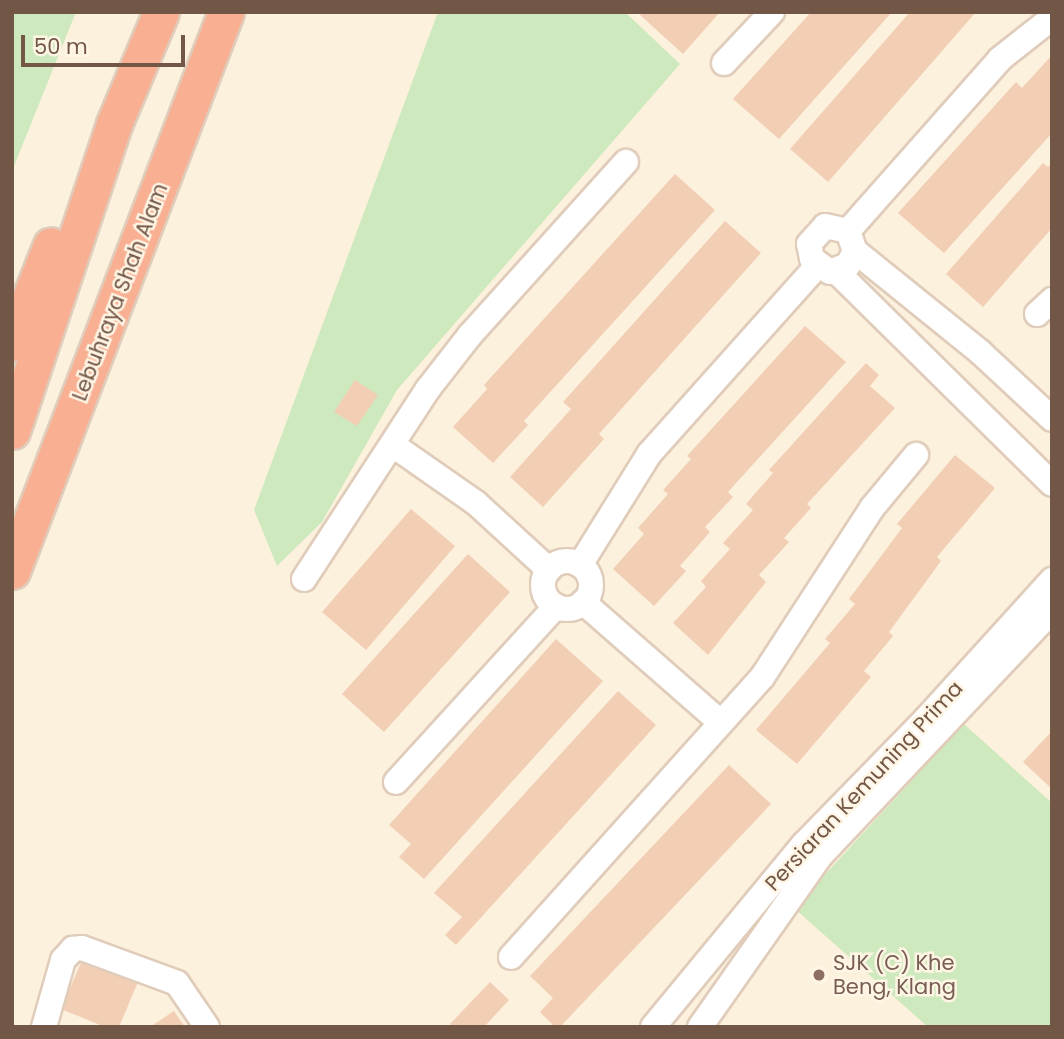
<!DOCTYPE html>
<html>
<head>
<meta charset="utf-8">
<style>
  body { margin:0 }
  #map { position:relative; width:1064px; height:1039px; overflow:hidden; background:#fcf1dd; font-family:Poppins,sans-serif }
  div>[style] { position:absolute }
  .green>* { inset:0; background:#cee9bd }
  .building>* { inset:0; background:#f2ceb5 }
  .roads { filter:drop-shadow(2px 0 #e0ccba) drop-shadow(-2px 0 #e0ccba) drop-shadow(0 2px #e0ccba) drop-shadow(0 -2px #e0ccba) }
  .minor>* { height:24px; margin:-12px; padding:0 12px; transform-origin:12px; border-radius:12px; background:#fff }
  .minor>.ring { margin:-12px; padding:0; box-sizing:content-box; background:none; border:24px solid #fff; border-radius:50% }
  .highway>* { height:35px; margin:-17.5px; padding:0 17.5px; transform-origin:17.5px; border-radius:17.5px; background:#f8af92 }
  .dots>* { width:19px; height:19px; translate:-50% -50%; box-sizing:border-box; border:4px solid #fff5e4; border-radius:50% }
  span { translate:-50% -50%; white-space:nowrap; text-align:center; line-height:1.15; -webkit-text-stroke:5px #fff5e4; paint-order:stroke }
  .street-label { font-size:21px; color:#725646 }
  .education-label { font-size:21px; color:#785e54 }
  .left { translate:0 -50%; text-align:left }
  .frame { position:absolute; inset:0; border:14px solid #725646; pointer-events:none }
  .scale { position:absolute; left:21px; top:35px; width:164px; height:32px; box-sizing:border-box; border:4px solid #725646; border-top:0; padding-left:9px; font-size:21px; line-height:24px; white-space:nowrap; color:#725646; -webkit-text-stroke:5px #fff5e4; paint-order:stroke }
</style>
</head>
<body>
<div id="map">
  <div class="green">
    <i style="clip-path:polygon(12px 12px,76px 12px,12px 171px)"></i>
    <i style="clip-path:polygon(438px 12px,625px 12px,680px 64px,397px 390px,322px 522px,277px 566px,254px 510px)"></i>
    <i style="clip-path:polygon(964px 724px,1052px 803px,1052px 1027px,928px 1027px,794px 908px)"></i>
  </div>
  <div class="building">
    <i style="clip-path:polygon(642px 12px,720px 12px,683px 54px,640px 15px)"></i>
    <i style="clip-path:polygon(811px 12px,892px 12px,779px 139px,733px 99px)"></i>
    <i style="clip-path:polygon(910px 12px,976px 12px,828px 182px,790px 149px)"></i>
    <i style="clip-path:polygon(1052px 55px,1052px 133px,944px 253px,898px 213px,1016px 82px,1022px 88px)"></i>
    <i style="clip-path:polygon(1043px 163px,1048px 167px,1052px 163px,1052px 228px,983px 307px,946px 274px)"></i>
    <i style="clip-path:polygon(675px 174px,715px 210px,524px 421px,528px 425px,493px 463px,453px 427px,487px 389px,484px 385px)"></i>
    <i style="clip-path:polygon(725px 221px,761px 253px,599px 434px,604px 439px,543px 507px,510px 477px,571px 409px,563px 402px)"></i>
    <i style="clip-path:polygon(805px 326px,846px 362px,728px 492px,733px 497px,705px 527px,710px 532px,680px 566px,686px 571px,654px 606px,613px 569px,644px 534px,638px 528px,668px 494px,663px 490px,691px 459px,687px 456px)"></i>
    <i style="clip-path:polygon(866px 363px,879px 375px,870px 386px,895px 408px,807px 504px,811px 508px,784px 538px,789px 542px,759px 575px,766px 582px,708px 655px,673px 623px,706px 587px,701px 581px,730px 549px,723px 543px,753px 510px,746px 504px,773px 473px,769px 470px)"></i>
    <i style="clip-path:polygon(355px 380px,378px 395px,357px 426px,334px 412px)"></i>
    <i style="clip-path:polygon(955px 455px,995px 488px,937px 557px,941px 561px,889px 632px,893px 636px,864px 671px,871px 677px,797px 764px,756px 730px,830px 643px,825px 639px,855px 604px,849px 599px,902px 528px,897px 524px)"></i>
    <i style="clip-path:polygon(411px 509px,455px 546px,366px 650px,322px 612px)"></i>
    <i style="clip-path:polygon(468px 554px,510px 592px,384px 732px,342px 694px)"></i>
    <i style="clip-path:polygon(556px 639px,603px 681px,424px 879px,399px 857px,411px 844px,389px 825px)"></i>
    <i style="clip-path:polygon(618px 691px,656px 725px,456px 945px,445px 935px,462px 917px,434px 893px)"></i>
    <i style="clip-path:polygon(1052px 731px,1052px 789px,1023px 762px)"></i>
    <i style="clip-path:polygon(729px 765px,771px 804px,560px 1027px,555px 1027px,540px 1012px,553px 998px,530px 976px)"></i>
    <i style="clip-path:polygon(83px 958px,138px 982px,119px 1027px,105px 1027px,61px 1009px)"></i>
    <i style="clip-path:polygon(490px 982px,509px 1000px,484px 1027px,453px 1027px,450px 1024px)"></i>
    <i style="clip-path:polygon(174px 1011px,185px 1027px,150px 1027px)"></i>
  </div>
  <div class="roads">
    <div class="minor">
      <i style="left:724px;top:63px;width:70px;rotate:-46.7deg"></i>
      <i style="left:848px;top:231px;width:230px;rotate:-48.5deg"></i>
      <i style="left:1000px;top:59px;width:66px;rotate:-38.3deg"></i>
      <i style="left:855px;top:251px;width:16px;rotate:117deg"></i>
      <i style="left:848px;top:265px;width:19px;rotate:159deg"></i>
      <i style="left:830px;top:272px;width:22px;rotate:-144deg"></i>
      <i style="left:812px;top:259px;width:15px;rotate:-101deg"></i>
      <i style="left:809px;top:244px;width:24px;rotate:-48deg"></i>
      <i style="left:825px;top:226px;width:24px;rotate:12deg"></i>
      <i style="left:848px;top:231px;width:21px;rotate:71deg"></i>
      <i style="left:855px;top:251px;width:161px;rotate:38.9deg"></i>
      <i style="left:980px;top:352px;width:98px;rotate:42.9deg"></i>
      <i style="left:836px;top:271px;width:303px;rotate:44.6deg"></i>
      <i style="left:1037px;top:314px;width:21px;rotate:-43deg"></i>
      <i style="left:393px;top:445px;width:101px;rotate:34.9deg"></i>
      <i style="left:476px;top:503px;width:99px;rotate:42.5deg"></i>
      <i class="ring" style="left:543px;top:561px;width:24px;height:24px"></i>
      <i style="left:580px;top:565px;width:131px;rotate:-58.1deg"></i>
      <i style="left:649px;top:454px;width:252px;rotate:-48.2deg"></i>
      <i style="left:304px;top:579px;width:227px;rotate:-56.9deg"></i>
      <i style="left:428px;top:389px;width:68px;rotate:-52.1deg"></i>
      <i style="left:470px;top:335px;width:233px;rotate:-48deg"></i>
      <i style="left:583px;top:602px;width:182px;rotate:41.2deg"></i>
      <i style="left:396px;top:782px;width:238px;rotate:-47.7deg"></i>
      <i style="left:511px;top:957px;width:377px;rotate:-48.1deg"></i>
      <i style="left:763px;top:676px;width:200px;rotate:-57deg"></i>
      <i style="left:872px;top:508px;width:69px;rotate:-50.3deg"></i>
      <i style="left:44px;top:1027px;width:70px;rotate:-74.2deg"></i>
      <i style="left:63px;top:960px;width:15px;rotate:-48deg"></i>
      <i style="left:73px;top:949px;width:9px;rotate:-6deg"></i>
      <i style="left:82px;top:948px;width:101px;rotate:20.2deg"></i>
      <i style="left:177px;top:983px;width:53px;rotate:55.7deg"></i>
      <i style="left:653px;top:1027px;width:237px;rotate:-50.5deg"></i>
      <i style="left:804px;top:844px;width:175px;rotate:-45.7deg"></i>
      <i style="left:926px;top:719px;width:188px;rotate:-47.8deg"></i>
      <i style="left:700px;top:1027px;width:209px;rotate:-54.9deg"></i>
      <i style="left:820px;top:856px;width:337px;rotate:-46.6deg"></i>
    </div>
    <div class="highway">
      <i style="left:12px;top:343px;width:105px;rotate:-68.3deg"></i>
      <i style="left:12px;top:431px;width:324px;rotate:-71.6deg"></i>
      <i style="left:114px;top:124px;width:121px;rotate:-67.2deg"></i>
      <i style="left:12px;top:571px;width:599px;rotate:-69.05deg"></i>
    </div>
  </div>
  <div class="dots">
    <i style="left:819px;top:975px;background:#8d6e63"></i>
  </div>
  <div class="street-label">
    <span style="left:120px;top:292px;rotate:-69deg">Lebuhraya Shah Alam</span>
    <span style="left:864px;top:786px;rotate:-47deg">Persiaran Kemuning Prima</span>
  </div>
  <div class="education-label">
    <span class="left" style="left:833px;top:975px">SJK (C) Khe<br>Beng, Klang</span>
  </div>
  <div class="frame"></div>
  <div class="scale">50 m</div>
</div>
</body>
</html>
